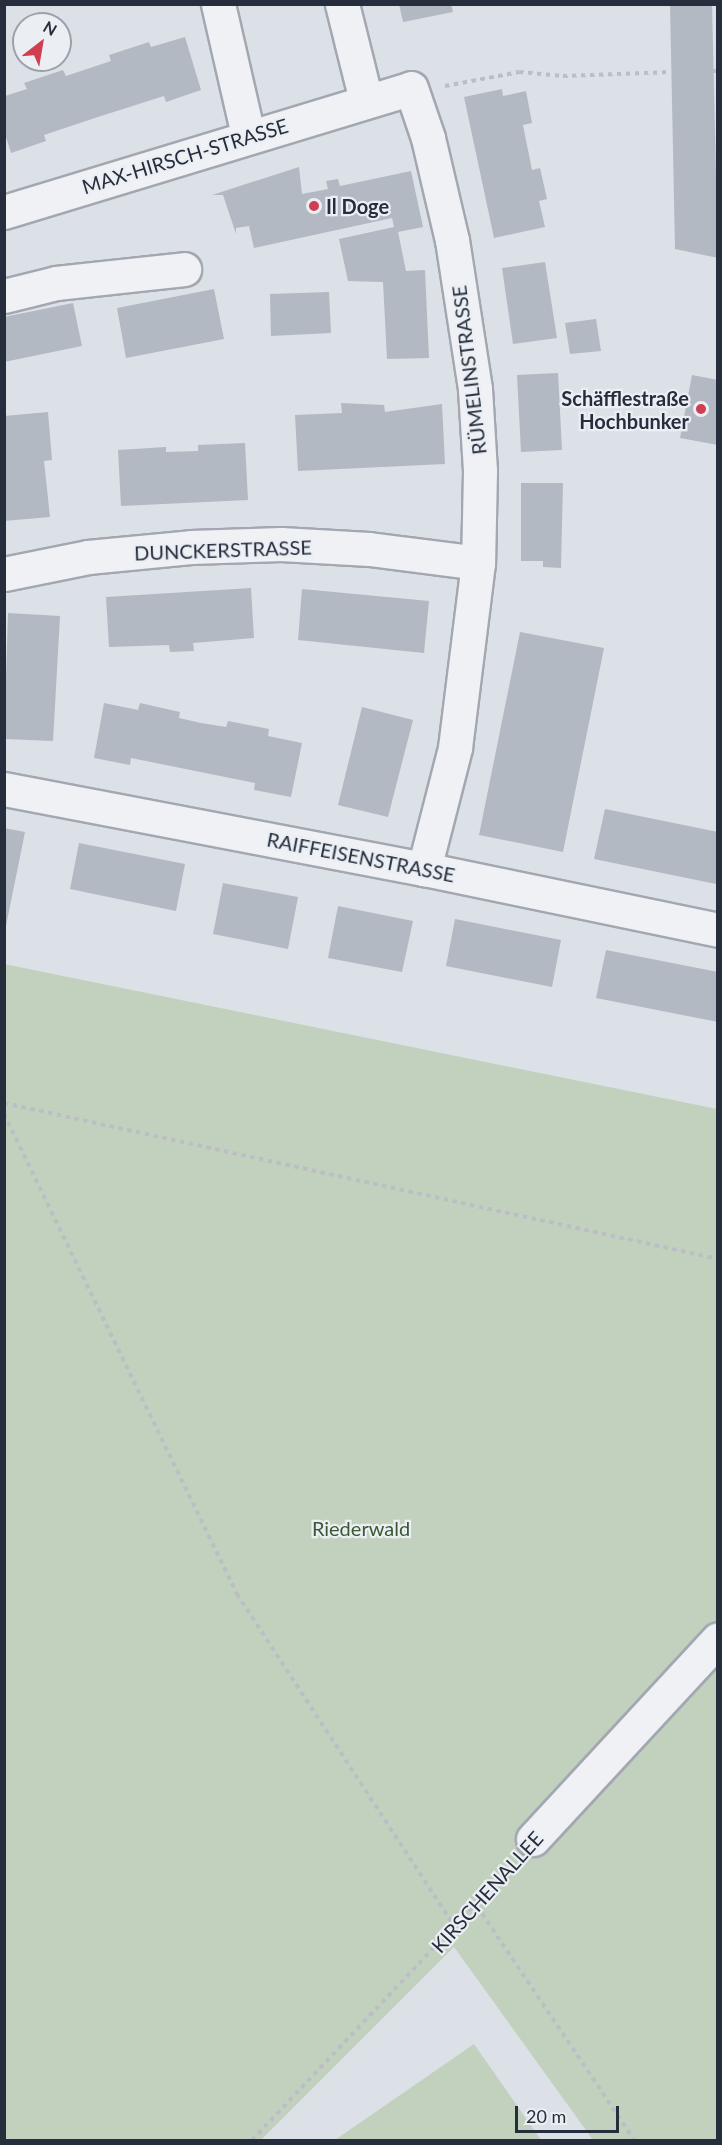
<!DOCTYPE html>
<html>
<head>
<meta charset="utf-8">
<style>
  body { margin:0 }
  #map { position:relative; width:722px; height:2145px; overflow:hidden; background:#dce0e7; font-family:Lato,sans-serif }
  div>[style] { position:absolute }
  .green>* { inset:0; background:#c2d1bd }
  .building>* { inset:0; background:#b3b9c3 }
  .path>* { height:4px; margin-top:-2px; transform-origin:0; background:repeating-linear-gradient(90deg,#bbbec5 0 4.5px,transparent 0 9px) }
  .roads { filter:drop-shadow(2px 0 #a2a7b1) drop-shadow(-2px 0 #a2a7b1) drop-shadow(0 2px #a2a7b1) drop-shadow(0 -2px #a2a7b1) }
  .minor>* { height:33px; margin:-16.5px; padding:0 16.5px; transform-origin:16.5px; border-radius:16.5px; background:#eff1f5 }
  .dots>* { width:16px; height:16px; translate:-50% -50%; box-sizing:border-box; border:3px solid #ebeff4; border-radius:50% }
  span { translate:-50% -50%; white-space:nowrap; text-align:center; line-height:1.15; -webkit-text-stroke:4.5px #ebeff4; paint-order:stroke }
  .street-label { font-size:20px; color:#262e3d }
  .poi-label { font-size:20px; color:#262e3d; font-weight:700 }
  .left { translate:0 -50%; text-align:left }
  .right { translate:-100% -50%; text-align:right }
  .park-label { font-size:20px; color:#395933 }
  .frame { position:absolute; inset:0; border:6px solid #262e3d; pointer-events:none }
  .north { position:absolute; left:12px; top:12px; width:60px; height:60px; box-sizing:border-box; background:#ebeff4; border:2px solid #9ca2ab; border-radius:50%; rotate:31deg; font-size:16px; font-weight:700; line-height:24px; text-align:center; color:#262e3d }
  .north::after { content:''; display:block; margin:auto; width:21px; height:27px; background:#cf3e51; clip-path:polygon(50% 0,100% 100%,50% 72%,0 100%) }
  .scale { position:absolute; left:515px; top:2106px; width:104px; height:27px; box-sizing:border-box; border:3px solid #262e3d; border-top:0; padding-left:8px; font-size:18px; line-height:21px; white-space:nowrap; color:#262e3d; -webkit-text-stroke:4px #ebeff4; paint-order:stroke }
</style>
</head>
<body>
<div id="map">
  <div class="green">
    <i style="clip-path:polygon(4px 964px,717px 1109px,717px 2140px,593px 2140px,454px 1947px,261px 2140px,5px 2140px)"></i>
    <i style="clip-path:polygon(474px 2044px,541px 2140px,335px 2140px)"></i>
  </div>
  <div class="building">
    <i style="clip-path:polygon(399px 4px,451px 4px,453px 12px,403px 22px)"></i>
    <i style="clip-path:polygon(670px 4px,712px 4px,718px 258px,675px 249px)"></i>
    <i style="clip-path:polygon(185px 37px,201px 90px,166px 102px,164px 96px,98px 117px,44px 135px,46px 141px,11px 153px,5px 134px,5px 96px,27px 89px,24px 83px,63px 70px,66px 76px,111px 61px,109px 55px,149px 42px,151px 47px)"></i>
    <i style="clip-path:polygon(502px 89px,503px 96px,526px 91px,532px 123px,523px 125px,532px 170px,540px 168px,547px 199px,539px 201px,545px 227px,494px 238px,464px 97px)"></i>
    <i style="clip-path:polygon(299px 167px,302px 194px,328px 189px,326px 181px,338px 179px,340px 186px,411px 171px,423px 227px,398px 232px,406px 271px,425px 270px,429px 358px,387px 359px,383px 282px,348px 281px,339px 239px,394px 227px,392px 218px,254px 248px,249px 226px,236px 228px,236px 234px,223px 195px,212px 195px)"></i>
    <i style="clip-path:polygon(545px 262px,557px 338px,513px 344px,502px 268px)"></i>
    <i style="clip-path:polygon(214px 289px,224px 339px,126px 358px,117px 308px)"></i>
    <i style="clip-path:polygon(329px 292px,331px 333px,271px 336px,270px 294px)"></i>
    <i style="clip-path:polygon(73px 303px,82px 346px,4px 362px,4px 317px)"></i>
    <i style="clip-path:polygon(596px 319px,601px 351px,570px 354px,565px 323px)"></i>
    <i style="clip-path:polygon(558px 373px,562px 450px,521px 452px,517px 375px)"></i>
    <i style="clip-path:polygon(692px 375px,718px 380px,718px 445px,680px 438px)"></i>
    <i style="clip-path:polygon(341px 403px,384px 405px,385px 412px,442px 404px,445px 464px,298px 471px,295px 415px,342px 413px)"></i>
    <i style="clip-path:polygon(48px 412px,52px 460px,44px 461px,50px 517px,4px 521px,4px 416px)"></i>
    <i style="clip-path:polygon(245px 443px,248px 500px,121px 506px,118px 450px,166px 447px,166px 452px,198px 451px,198px 445px)"></i>
    <i style="clip-path:polygon(521px 483px,563px 483px,561px 568px,543px 567px,543px 561px,521px 561px)"></i>
    <i style="clip-path:polygon(251px 588px,254px 638px,193px 643px,194px 651px,170px 652px,169px 645px,109px 647px,106px 597px)"></i>
    <i style="clip-path:polygon(302px 589px,429px 601px,424px 653px,298px 640px)"></i>
    <i style="clip-path:polygon(8px 613px,60px 616px,53px 741px,4px 739px)"></i>
    <i style="clip-path:polygon(520px 632px,604px 648px,563px 852px,479px 835px)"></i>
    <i style="clip-path:polygon(104px 703px,138px 710px,140px 703px,180px 712px,179px 718px,201px 723px,226px 727px,228px 721px,269px 729px,268px 736px,302px 743px,291px 797px,254px 790px,255px 783px,131px 758px,130px 765px,94px 758px)"></i>
    <i style="clip-path:polygon(362px 707px,413px 720px,388px 817px,338px 805px)"></i>
    <i style="clip-path:polygon(605px 809px,718px 832px,716px 884px,594px 859px)"></i>
    <i style="clip-path:polygon(4px 828px,25px 832px,6px 926px,4px 926px)"></i>
    <i style="clip-path:polygon(79px 843px,185px 864px,176px 911px,70px 889px)"></i>
    <i style="clip-path:polygon(223px 883px,298px 897px,288px 949px,213px 934px)"></i>
    <i style="clip-path:polygon(338px 906px,413px 921px,402px 972px,328px 958px)"></i>
    <i style="clip-path:polygon(455px 919px,561px 940px,552px 987px,446px 966px)"></i>
    <i style="clip-path:polygon(606px 950px,718px 972px,718px 1022px,596px 998px)"></i>
  </div>
  <div class="path">
    <i style="left:713px;top:71px;width:5px"></i>
    <i style="left:445px;top:86px;width:75px;rotate:-10.7deg"></i>
    <i style="left:519px;top:72px;width:44px;rotate:5.2deg"></i>
    <i style="left:563px;top:76px;width:108px;rotate:-2.1deg"></i>
    <i style="left:4px;top:1103px;width:731px;rotate:12.32deg"></i>
    <i style="left:4px;top:1114px;width:534px;rotate:64.11deg"></i>
    <i style="left:237px;top:1594px;width:400px;rotate:56.8deg"></i>
    <i style="left:477px;top:1906px;width:282px;rotate:56.1deg"></i>
    <i style="left:252px;top:2140px;width:380px;rotate:-46.6deg"></i>
  </div>
  <div class="roads">
    <div class="minor">
      <i style="left:218px;top:4px;width:134px;rotate:77.1deg"></i>
      <i style="left:342px;top:4px;width:99px;rotate:76deg"></i>
      <i style="left:4px;top:212px;width:425px;rotate:-16.9deg"></i>
      <i style="left:411px;top:88px;width:53px;rotate:71.2deg"></i>
      <i style="left:428px;top:138px;width:105px;rotate:76.8deg"></i>
      <i style="left:452px;top:240px;width:151px;rotate:81.2deg"></i>
      <i style="left:475px;top:389px;width:82px;rotate:86.5deg"></i>
      <i style="left:480px;top:471px;width:92px;rotate:91.2deg"></i>
      <i style="left:478px;top:563px;width:186px;rotate:97.1deg"></i>
      <i style="left:455px;top:748px;width:125px;rotate:104.4deg"></i>
      <i style="left:4px;top:296px;width:54px;rotate:-14deg"></i>
      <i style="left:56px;top:283px;width:129px;rotate:-6.2deg"></i>
      <i style="left:4px;top:574px;width:86px;rotate:-11.4deg"></i>
      <i style="left:88px;top:557px;width:103px;rotate:-5.5deg"></i>
      <i style="left:191px;top:547px;width:90px;rotate:-1.9deg"></i>
      <i style="left:281px;top:544px;width:88px;rotate:3.3deg"></i>
      <i style="left:369px;top:549px;width:110px;rotate:7.3deg"></i>
      <i style="left:4px;top:789px;width:428px;rotate:10.8deg"></i>
      <i style="left:424px;top:869px;width:300px;rotate:11.7deg"></i>
      <i style="left:533px;top:1839px;width:272px;rotate:-47.2deg"></i>
    </div>
  </div>
  <div class="dots">
    <i style="left:314px;top:206px;background:#cf3e51"></i>
    <i style="left:701px;top:409px;background:#cf3e51"></i>
  </div>
  <div class="street-label">
    <span style="left:185px;top:156px;rotate:-17deg">MAX-HIRSCH-STRASSE</span>
    <span style="left:469px;top:370px;rotate:-97deg">RÜMELINSTRASSE</span>
    <span style="left:223px;top:550px;rotate:-2deg">DUNCKERSTRASSE</span>
    <span style="left:361px;top:857px;rotate:11deg">RAIFFEISENSTRASSE</span>
    <span style="left:487px;top:1892px;rotate:-48deg">KIRSCHENALLEE</span>
  </div>
  <div class="poi-label">
    <span class="left" style="left:326px;top:206px">Il Doge</span>
    <span class="right" style="left:689px;top:410px">Schäfflestraße<br>Hochbunker</span>
  </div>
  <div class="park-label">
    <span style="left:361px;top:1528px">Riederwald</span>
  </div>
  <div class="frame"></div>
  <div class="north">N</div>
  <div class="scale">20 m</div>
</div>
</body>
</html>
